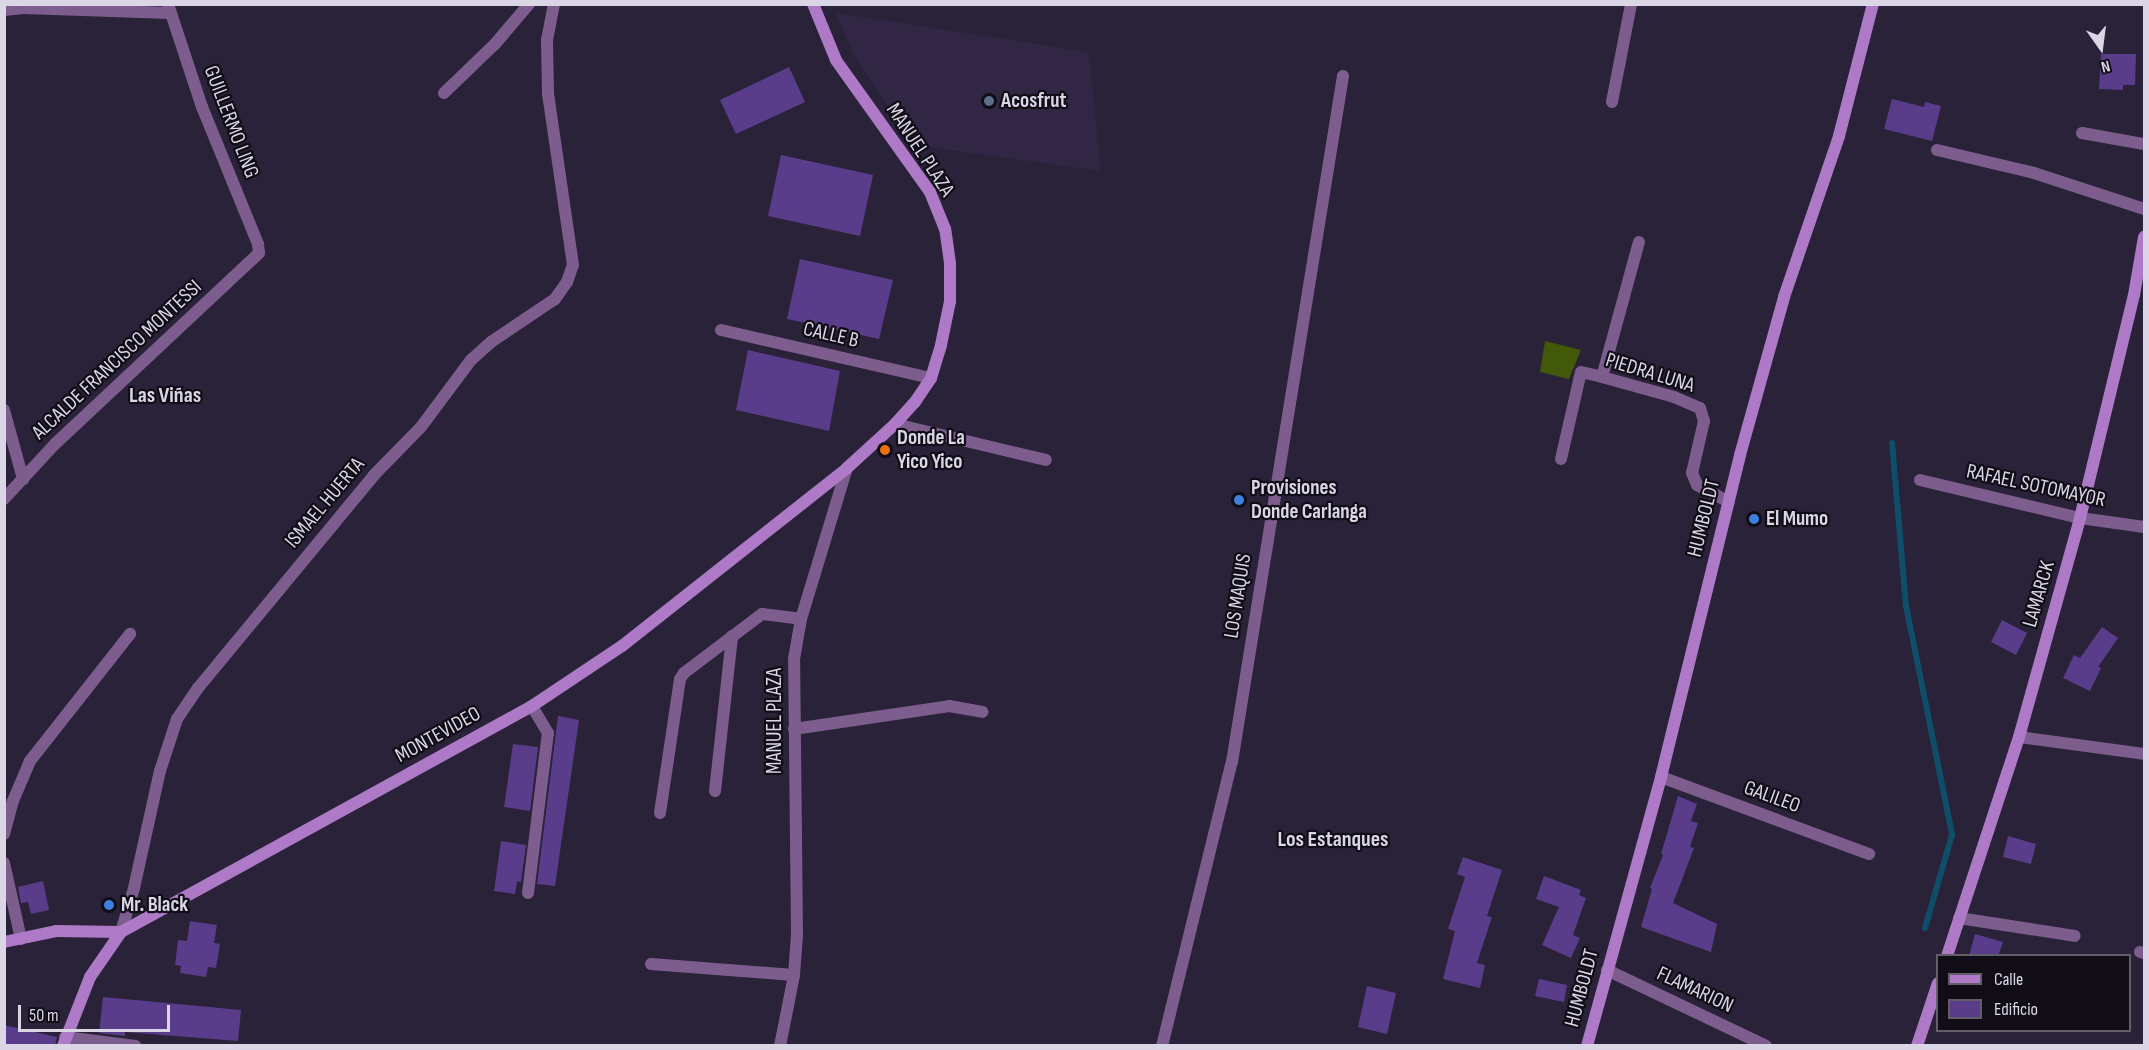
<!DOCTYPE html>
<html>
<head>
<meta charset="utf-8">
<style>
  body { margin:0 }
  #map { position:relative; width:2149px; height:1050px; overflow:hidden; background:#292238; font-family:"Sofia Sans Condensed",sans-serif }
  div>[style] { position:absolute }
  .built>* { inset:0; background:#312744 }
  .green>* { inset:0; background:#415908 }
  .stream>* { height:6px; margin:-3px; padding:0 3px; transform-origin:3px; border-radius:3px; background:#0f4e69 }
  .building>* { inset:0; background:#5a3d8a }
  .street>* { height:12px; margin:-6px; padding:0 6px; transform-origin:6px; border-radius:6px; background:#7d5d8d }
  .secondary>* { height:12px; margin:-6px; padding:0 6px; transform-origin:6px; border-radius:6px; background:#ae7ac8 }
  .dots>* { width:16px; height:16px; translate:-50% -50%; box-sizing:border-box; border:3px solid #100d17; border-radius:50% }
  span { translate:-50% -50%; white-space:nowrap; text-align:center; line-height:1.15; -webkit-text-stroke:4.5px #100d17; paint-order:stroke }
  .poi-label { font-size:21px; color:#dad6e5; font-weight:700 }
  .left { translate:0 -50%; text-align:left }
  .street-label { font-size:21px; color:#dad6e5 }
  .neighbourhood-label { font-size:22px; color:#dad6e5; font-weight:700 }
  .frame { position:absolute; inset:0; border:6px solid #dad6e5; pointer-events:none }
  .legend { position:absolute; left:1936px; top:954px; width:195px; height:78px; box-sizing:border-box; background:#100d17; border:2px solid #615d69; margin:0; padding:8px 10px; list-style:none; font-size:18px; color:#dad6e5 }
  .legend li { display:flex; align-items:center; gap:12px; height:30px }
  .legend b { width:30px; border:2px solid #615d69 }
  .north { position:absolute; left:2071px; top:18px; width:60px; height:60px; -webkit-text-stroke:4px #100d17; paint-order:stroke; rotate:166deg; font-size:16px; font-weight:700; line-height:24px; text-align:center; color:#dad6e5 }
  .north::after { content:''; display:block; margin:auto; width:21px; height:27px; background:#dad6e5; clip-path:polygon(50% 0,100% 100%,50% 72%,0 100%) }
  .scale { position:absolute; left:18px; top:1005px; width:152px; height:27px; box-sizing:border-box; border:3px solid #dad6e5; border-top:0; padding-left:8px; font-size:18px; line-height:21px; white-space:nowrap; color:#dad6e5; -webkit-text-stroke:4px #100d17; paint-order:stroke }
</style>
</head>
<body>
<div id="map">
  <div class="built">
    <i style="clip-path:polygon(836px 13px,1089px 52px,1101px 171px,913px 145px,854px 56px)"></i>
  </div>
  <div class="green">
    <i style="clip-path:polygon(1545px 341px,1581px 350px,1569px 379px,1540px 372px)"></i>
  </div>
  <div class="stream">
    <i style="left:1892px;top:443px;width:164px;rotate:85.1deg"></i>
    <i style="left:1906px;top:606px;width:234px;rotate:78.6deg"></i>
    <i style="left:1952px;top:835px;width:97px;rotate:106.2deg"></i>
  </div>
  <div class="building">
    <i style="clip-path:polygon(2101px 54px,2136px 54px,2135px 85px,2123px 85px,2123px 90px,2099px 89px)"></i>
    <i style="clip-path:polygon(789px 67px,805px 102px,736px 134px,720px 100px)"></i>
    <i style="clip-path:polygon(1892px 99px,1924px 107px,1925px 102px,1941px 106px,1932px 141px,1884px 129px)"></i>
    <i style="clip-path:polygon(781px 155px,873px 175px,860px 236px,768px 216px)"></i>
    <i style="clip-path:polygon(800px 259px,893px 280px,879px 339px,787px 319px)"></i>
    <i style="clip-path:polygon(748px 350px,840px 371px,829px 431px,736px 410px)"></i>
    <i style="clip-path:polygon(2002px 620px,2027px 633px,2016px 655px,1991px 642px)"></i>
    <i style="clip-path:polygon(2102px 627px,2118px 638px,2098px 667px,2101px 668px,2090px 691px,2063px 678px,2074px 655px,2080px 658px)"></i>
    <i style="clip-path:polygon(558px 716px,579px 720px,555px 886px,537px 884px)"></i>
    <i style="clip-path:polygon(513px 744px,538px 747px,530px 811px,504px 807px)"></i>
    <i style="clip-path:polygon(1678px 796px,1697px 804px,1691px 821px,1698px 823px,1690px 847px,1694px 848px,1673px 903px,1717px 924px,1711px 952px,1641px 927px,1652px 889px,1650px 888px,1663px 855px,1661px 854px)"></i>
    <i style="clip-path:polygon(2008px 836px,2036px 844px,2031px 864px,2003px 857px)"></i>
    <i style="clip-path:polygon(501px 841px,526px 845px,521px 882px,517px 881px,515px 894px,494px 891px)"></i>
    <i style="clip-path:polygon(1463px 857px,1502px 870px,1487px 916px,1492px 917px,1477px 963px,1485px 965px,1480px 988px,1443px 979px,1455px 931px,1448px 929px,1465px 877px,1457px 874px)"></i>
    <i style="clip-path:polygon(1544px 876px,1581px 890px,1579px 895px,1586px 898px,1573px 935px,1580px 938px,1571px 958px,1542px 945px,1559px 907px,1536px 899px)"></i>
    <i style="clip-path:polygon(43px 881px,49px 910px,31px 914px,28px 902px,21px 903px,18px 887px)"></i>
    <i style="clip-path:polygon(190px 921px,217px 925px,214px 943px,220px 944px,216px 968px,208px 967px,206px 977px,180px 973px,181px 966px,175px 965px,178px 940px,187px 941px)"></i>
    <i style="clip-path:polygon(1975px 934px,2003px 942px,1998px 956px,1969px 956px)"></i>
    <i style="clip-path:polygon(1539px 979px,1567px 985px,1564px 1002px,1535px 996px)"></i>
    <i style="clip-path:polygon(1367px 986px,1396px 993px,1387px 1034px,1358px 1027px)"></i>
    <i style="clip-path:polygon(103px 997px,241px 1010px,238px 1041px,125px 1032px,125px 1036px,99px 1033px)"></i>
    <i style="clip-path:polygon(4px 1025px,57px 1037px,55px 1046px,4px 1046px)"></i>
  </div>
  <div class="street">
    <i style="left:4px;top:10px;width:20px;rotate:-6deg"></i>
    <i style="left:24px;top:8px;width:146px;rotate:2deg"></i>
    <i style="left:444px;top:93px;width:71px;rotate:-43.9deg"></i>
    <i style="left:495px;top:44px;width:52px;rotate:-49.6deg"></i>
    <i style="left:1612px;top:102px;width:100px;rotate:-79deg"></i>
    <i style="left:2082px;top:133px;width:63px;rotate:10.1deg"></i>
    <i style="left:1937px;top:150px;width:100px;rotate:13.3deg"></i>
    <i style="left:2034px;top:173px;width:116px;rotate:18.1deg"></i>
    <i style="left:721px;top:330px;width:215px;rotate:12.9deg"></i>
    <i style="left:1602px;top:377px;width:140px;rotate:-74.7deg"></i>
    <i style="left:4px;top:410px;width:72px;rotate:74.6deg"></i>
    <i style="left:895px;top:424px;width:155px;rotate:13.4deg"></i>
    <i style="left:1561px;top:459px;width:89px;rotate:-77.1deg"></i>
    <i style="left:1581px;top:372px;width:22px;rotate:13deg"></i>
    <i style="left:1602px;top:377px;width:75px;rotate:15.5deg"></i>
    <i style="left:1674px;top:397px;width:28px;rotate:23deg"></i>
    <i style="left:1700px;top:408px;width:14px;rotate:73deg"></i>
    <i style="left:1704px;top:421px;width:53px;rotate:103deg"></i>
    <i style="left:1692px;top:473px;width:13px;rotate:67deg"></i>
    <i style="left:1697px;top:485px;width:36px;rotate:28deg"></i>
    <i style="left:1920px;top:480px;width:164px;rotate:13.4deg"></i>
    <i style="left:2080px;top:518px;width:65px;rotate:8deg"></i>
    <i style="left:4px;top:499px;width:75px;rotate:-47.2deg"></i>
    <i style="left:55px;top:444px;width:279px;rotate:-43.1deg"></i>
    <i style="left:259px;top:253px;width:9px;rotate:-96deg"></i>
    <i style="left:258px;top:244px;width:148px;rotate:-112.2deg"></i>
    <i style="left:202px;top:107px;width:108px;rotate:-108.3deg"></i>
    <i style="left:794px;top:729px;width:157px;rotate:-8.4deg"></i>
    <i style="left:949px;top:706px;width:34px;rotate:10deg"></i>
    <i style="left:2019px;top:737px;width:126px;rotate:7.7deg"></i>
    <i style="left:1661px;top:777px;width:222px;rotate:20.3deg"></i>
    <i style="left:715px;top:791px;width:156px;rotate:-83.7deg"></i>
    <i style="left:660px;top:813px;width:135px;rotate:-81.5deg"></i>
    <i style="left:680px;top:679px;width:7px;rotate:-56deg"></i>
    <i style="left:684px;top:673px;width:98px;rotate:-37.1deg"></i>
    <i style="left:762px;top:614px;width:39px;rotate:7deg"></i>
    <i style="left:4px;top:834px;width:34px;rotate:-75deg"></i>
    <i style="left:13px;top:801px;width:43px;rotate:-67deg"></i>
    <i style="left:30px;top:761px;width:162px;rotate:-51.8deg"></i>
    <i style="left:4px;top:863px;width:78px;rotate:77.4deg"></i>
    <i style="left:528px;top:893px;width:161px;rotate:-82.9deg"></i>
    <i style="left:548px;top:733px;width:31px;rotate:-121deg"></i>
    <i style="left:1959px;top:918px;width:117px;rotate:8.8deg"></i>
    <i style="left:121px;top:932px;width:46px;rotate:-73.5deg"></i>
    <i style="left:134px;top:888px;width:120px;rotate:-77.5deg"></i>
    <i style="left:160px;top:771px;width:55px;rotate:-71.9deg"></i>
    <i style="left:177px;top:719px;width:37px;rotate:-56deg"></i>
    <i style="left:198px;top:688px;width:276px;rotate:-50.4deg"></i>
    <i style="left:374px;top:475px;width:67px;rotate:-45.6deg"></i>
    <i style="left:421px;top:427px;width:84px;rotate:-53.3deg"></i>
    <i style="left:471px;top:360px;width:27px;rotate:-42deg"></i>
    <i style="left:491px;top:342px;width:77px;rotate:-33.9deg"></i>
    <i style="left:555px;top:299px;width:21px;rotate:-55deg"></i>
    <i style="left:567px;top:282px;width:18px;rotate:-71deg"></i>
    <i style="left:573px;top:265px;width:174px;rotate:-98.3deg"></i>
    <i style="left:548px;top:93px;width:53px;rotate:-91.1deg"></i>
    <i style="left:547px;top:40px;width:37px;rotate:-79deg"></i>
    <i style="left:2140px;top:952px;width:4px;rotate:14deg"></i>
    <i style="left:651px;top:964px;width:143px;rotate:4.4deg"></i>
    <i style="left:1607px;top:970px;width:176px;rotate:25.5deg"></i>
    <i style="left:65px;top:1037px;width:71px;rotate:7.3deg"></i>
    <i style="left:780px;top:1046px;width:72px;rotate:-78.8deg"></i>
    <i style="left:794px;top:975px;width:40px;rotate:-85.7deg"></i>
    <i style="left:797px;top:935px;width:276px;rotate:-90.6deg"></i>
    <i style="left:794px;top:659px;width:41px;rotate:-80.1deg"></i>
    <i style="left:801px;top:619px;width:158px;rotate:-73.1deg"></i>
    <i style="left:1162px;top:1046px;width:292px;rotate:-76.2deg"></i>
    <i style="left:1232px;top:762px;width:695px;rotate:-80.81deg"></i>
  </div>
  <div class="secondary">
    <i style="left:4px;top:942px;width:53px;rotate:-11.9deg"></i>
    <i style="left:56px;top:931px;width:65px;rotate:0.9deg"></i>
    <i style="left:121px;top:932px;width:469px;rotate:-28.8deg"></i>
    <i style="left:532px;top:706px;width:108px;rotate:-33.7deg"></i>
    <i style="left:622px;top:646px;width:287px;rotate:-38.3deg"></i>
    <i style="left:847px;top:468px;width:65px;rotate:-42.5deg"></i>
    <i style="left:895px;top:424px;width:30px;rotate:-48deg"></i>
    <i style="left:915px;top:402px;width:29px;rotate:-56deg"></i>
    <i style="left:931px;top:378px;width:34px;rotate:-73deg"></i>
    <i style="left:941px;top:345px;width:45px;rotate:-78.4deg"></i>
    <i style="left:950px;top:301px;width:38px;rotate:-90deg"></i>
    <i style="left:950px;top:263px;width:34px;rotate:-98deg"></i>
    <i style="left:945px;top:229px;width:40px;rotate:-112deg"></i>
    <i style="left:930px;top:192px;width:162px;rotate:-125.5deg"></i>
    <i style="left:836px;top:60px;width:61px;rotate:-112.3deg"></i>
    <i style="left:1947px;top:956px;width:231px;rotate:-71.8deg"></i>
    <i style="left:2019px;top:737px;width:227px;rotate:-74.4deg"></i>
    <i style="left:2080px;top:518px;width:229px;rotate:-76.4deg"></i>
    <i style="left:2134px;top:295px;width:59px;rotate:-80.2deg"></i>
    <i style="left:63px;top:1046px;width:74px;rotate:-68.6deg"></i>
    <i style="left:90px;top:977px;width:55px;rotate:-55.4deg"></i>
    <i style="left:1587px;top:1046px;width:279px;rotate:-74.6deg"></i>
    <i style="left:1661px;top:777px;width:332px;rotate:-76.2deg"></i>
    <i style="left:1740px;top:455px;width:164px;rotate:-74.4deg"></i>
    <i style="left:1784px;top:297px;width:170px;rotate:-71.1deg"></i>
    <i style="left:1839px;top:136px;width:136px;rotate:-75.6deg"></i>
    <i style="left:1917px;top:1046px;width:66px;rotate:-71.6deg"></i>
  </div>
  <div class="dots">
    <i style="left:989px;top:101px;background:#5c6f8a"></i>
    <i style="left:885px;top:450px;background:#e8710a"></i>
    <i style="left:1239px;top:500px;background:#3f7fe0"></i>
    <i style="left:1754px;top:519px;background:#3f7fe0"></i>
    <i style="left:109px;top:905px;background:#3f7fe0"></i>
  </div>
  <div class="poi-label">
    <span class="left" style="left:1001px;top:101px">Acosfrut</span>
    <span class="left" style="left:897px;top:450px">Donde La<br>Yico Yico</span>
    <span class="left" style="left:1251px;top:500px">Provisiones<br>Donde Carlanga</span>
    <span class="left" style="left:1766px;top:519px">El Mumo</span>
    <span class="left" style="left:121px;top:905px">Mr. Black</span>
  </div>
  <div class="street-label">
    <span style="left:231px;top:122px;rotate:69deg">GUILLERMO LING</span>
    <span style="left:920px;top:150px;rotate:57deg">MANUEL PLAZA</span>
    <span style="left:831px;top:335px;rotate:13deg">CALLE B</span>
    <span style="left:117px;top:360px;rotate:-43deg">ALCALDE FRANCISCO MONTESSI</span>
    <span style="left:1650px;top:373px;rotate:17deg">PIEDRA LUNA</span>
    <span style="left:2036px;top:486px;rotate:12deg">RAFAEL SOTOMAYOR</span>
    <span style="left:325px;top:503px;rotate:-50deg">ISMAEL HUERTA</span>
    <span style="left:1704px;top:518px;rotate:-76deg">HUMBOLDT</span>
    <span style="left:2039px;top:594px;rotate:-74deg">LAMARCK</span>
    <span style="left:1238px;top:596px;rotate:-81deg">LOS MAQUIS</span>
    <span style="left:775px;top:721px;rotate:-90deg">MANUEL PLAZA</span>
    <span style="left:438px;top:735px;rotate:-29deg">MONTEVIDEO</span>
    <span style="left:1772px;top:797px;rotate:20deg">GALILEO</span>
    <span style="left:1582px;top:988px;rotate:-75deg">HUMBOLDT</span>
    <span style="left:1695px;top:990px;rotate:25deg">FLAMARION</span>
  </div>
  <div class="neighbourhood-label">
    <span style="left:165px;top:396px">Las Viñas</span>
    <span style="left:1333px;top:840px">Los Estanques</span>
  </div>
  <div class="frame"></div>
  <ul class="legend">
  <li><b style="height:8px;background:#ae7ac8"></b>Calle</li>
  <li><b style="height:16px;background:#5a3d8a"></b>Edificio</li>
  </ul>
  <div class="north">N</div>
  <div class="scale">50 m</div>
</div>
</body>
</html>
